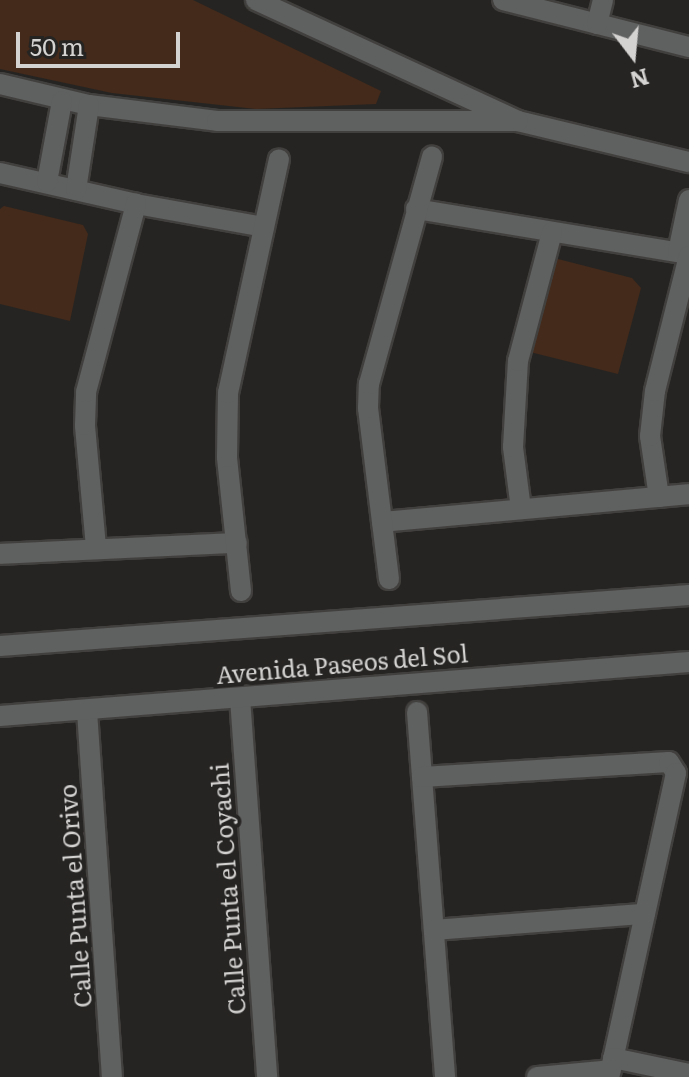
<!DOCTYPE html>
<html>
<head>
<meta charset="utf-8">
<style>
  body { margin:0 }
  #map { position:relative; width:689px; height:1077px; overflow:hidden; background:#262422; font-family:Literata,serif }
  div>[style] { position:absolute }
  .green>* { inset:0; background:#432a1b }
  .roads { filter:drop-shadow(2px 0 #42403e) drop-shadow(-2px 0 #42403e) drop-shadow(0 2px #42403e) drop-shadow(0 -2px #42403e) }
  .minor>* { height:20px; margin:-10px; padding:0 10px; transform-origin:10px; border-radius:10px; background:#5f6060 }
  .tertiary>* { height:20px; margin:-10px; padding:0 10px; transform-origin:10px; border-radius:10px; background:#5f6060 }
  span { translate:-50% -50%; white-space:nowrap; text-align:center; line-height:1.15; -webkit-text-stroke:8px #262422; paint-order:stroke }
  .street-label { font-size:24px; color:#d5d3d2 }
  .north { position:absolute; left:593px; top:16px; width:80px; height:80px; -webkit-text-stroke:6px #262422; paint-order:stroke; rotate:164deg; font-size:22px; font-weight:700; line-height:32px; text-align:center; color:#d5d3d2 }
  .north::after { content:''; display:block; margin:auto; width:28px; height:36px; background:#d5d3d2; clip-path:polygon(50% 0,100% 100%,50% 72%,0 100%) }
  .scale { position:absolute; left:16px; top:32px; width:164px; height:36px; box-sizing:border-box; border:4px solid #d5d3d2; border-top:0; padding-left:10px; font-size:24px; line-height:28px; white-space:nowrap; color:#d5d3d2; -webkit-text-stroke:6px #262422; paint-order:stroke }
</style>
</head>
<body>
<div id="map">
  <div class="green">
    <i style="clip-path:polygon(0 0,193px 0,381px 91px,376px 104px,256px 109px,112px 93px,0 69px)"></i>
    <i style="clip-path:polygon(4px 206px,83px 225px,88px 234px,70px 321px,0 304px,0 209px)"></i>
    <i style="clip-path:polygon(558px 259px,632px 278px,641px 288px,618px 374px,526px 351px,547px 265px)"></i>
  </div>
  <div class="roads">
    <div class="minor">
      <i style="left:256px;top:0;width:289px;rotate:24.8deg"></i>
      <i style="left:518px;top:121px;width:176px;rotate:13.5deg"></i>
      <i style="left:503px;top:0;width:192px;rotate:14.2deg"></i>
      <i style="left:597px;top:24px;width:25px;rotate:-76deg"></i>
      <i style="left:0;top:84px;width:91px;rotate:13.3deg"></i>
      <i style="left:89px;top:105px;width:129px;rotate:7.1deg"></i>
      <i style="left:217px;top:121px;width:301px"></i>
      <i style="left:0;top:173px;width:139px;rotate:12.8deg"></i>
      <i style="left:136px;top:204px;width:130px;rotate:10.2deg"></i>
      <i style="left:47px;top:182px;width:82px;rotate:-79.5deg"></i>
      <i style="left:76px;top:190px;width:86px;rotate:-81.3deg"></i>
      <i style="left:416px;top:209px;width:277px;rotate:9.4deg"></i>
      <i style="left:678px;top:252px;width:53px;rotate:-78.1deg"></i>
      <i style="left:659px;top:497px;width:62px;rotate:-98.4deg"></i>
      <i style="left:650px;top:436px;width:45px;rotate:-83.7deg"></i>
      <i style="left:655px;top:391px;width:139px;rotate:-75.9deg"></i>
      <i style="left:521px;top:509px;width:63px;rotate:-97.4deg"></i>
      <i style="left:513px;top:447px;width:86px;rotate:-86.7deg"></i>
      <i style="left:518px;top:361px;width:133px;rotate:-75.2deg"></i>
      <i style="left:382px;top:522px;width:308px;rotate:-5.2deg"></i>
      <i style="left:96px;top:547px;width:122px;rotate:-95.2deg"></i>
      <i style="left:85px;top:425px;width:33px;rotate:-88deg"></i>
      <i style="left:86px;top:392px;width:195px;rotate:-75.1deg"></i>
      <i style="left:0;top:554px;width:237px;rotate:-2.7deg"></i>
      <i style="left:389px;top:579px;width:172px;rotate:-97deg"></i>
      <i style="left:368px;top:408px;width:24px;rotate:-88deg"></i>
      <i style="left:369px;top:384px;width:236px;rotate:-74.5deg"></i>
      <i style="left:241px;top:591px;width:135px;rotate:-96deg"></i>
      <i style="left:227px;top:457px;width:64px;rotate:-89.1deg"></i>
      <i style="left:228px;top:393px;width:239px;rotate:-77.7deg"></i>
      <i style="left:240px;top:698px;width:380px;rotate:85.9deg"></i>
      <i style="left:87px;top:711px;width:367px;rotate:86.1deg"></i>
      <i style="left:417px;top:712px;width:366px;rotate:85.6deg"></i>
      <i style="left:422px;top:777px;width:247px;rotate:-3.5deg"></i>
      <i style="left:669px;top:762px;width:13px;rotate:58deg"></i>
      <i style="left:676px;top:773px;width:311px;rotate:102.4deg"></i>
      <i style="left:434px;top:930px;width:211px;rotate:-4.4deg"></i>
      <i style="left:613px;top:1058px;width:78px;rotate:11.9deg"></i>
      <i style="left:537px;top:1077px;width:74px;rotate:-5.4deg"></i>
    </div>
    <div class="tertiary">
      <i style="left:0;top:646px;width:691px;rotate:-4.23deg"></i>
      <i style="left:0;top:716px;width:691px;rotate:-4.48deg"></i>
    </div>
  </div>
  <div class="street-label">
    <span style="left:342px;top:663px;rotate:-5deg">Avenida Paseos del Sol</span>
    <span style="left:227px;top:889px;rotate:-94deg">Calle Punta el Coyachi</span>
    <span style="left:74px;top:896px;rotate:-94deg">Calle Punta el Orivo</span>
  </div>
  <div class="north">N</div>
  <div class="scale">50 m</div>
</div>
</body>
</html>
